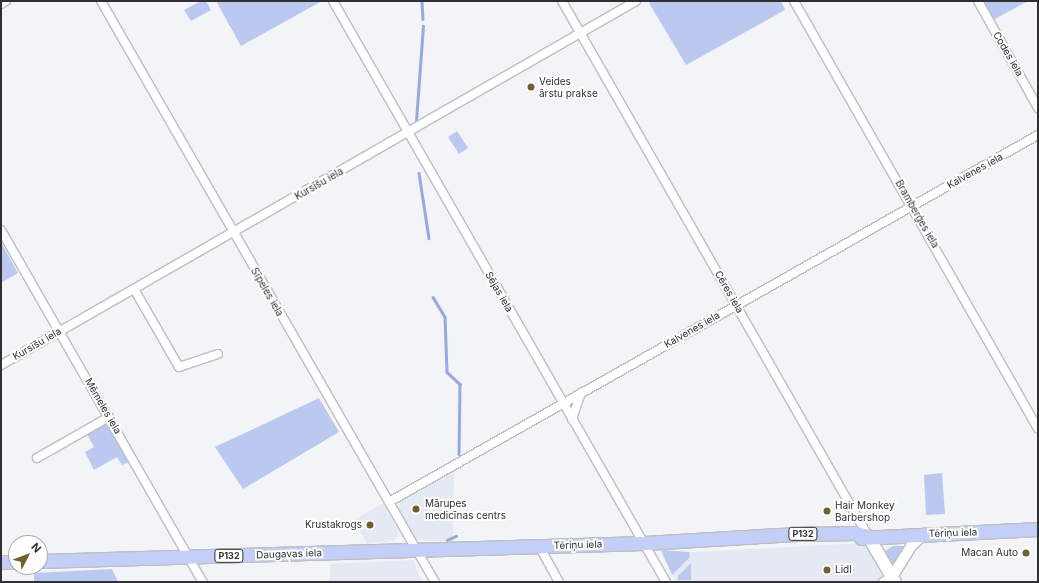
<!DOCTYPE html>
<html>
<head>
<meta charset="utf-8">
<style>
  body { margin:0 }
  #map { position:relative; width:1039px; height:583px; overflow:hidden; background:#f3f4f7; font-family:Inter,sans-serif }
  div>[style] { position:absolute }
  .built>* { inset:0; background:#e5e9f3 }
  .green>* { inset:0; background:#bbc8f0 }
  .stream>* { height:2.5px; margin:-1.25px; padding:0 1.25px; transform-origin:1.25px; border-radius:1.25px; background:#97a9e3 }
  .roads { filter:drop-shadow(1px 0 #bdbec1) drop-shadow(-1px 0 #bdbec1) drop-shadow(0 1px #bdbec1) drop-shadow(0 -1px #bdbec1) }
  .minor>* { height:8px; margin:-4px; padding:0 4px; transform-origin:4px; border-radius:4px; background:#fff }
  .tertiary>* { height:10px; margin:-5px; padding:0 5px; transform-origin:5px; border-radius:5px; background:#fff }
  .secondary>* { height:12px; margin:-6px; padding:0 6px; transform-origin:6px; border-radius:6px; background:#fff }
  .primary>* { height:13px; margin:-6.5px; padding:0 6.5px; transform-origin:6.5px; border-radius:6.5px; background:#c3cff6 }
  .dots>* { width:11px; height:11px; translate:-50% -50%; box-sizing:border-box; border:2px solid #fff; border-radius:50% }
  span { translate:-50% -50%; white-space:nowrap; text-align:center; line-height:1.15; -webkit-text-stroke:4px #fff; paint-order:stroke }
  .shield-label span { padding:1px 3px; background:#fff; border:1px solid; border-radius:3px; -webkit-text-stroke-width:0 }
  .shield-label { font-size:9px; color:#303032; font-weight:700 }
  .street-label { font-size:10px; color:#303032 }
  .poi-label { font-size:10px; color:#303032 }
  .left { translate:0 -50%; text-align:left }
  .right { translate:-100% -50%; text-align:right }
  .frame { position:absolute; inset:0; border:2px solid #303032; pointer-events:none }
  .north { position:absolute; left:8px; top:535px; width:40px; height:40px; box-sizing:border-box; background:#fff; border:1px solid #acacad; border-radius:50%; rotate:48deg; font-size:11px; font-weight:700; line-height:16px; text-align:center; color:#303032 }
  .north::after { content:''; display:block; margin:auto; width:14px; height:18px; background:#71602e; clip-path:polygon(50% 0,100% 100%,50% 72%,0 100%) }
</style>
</head>
<body>
<div id="map">
  <div class="built">
    <i style="clip-path:polygon(454px 468px,453px 542px,416px 540px,398px 509px,400px 499px)"></i>
    <i style="clip-path:polygon(383px 503px,399px 533px,394px 541px,367px 544px,354px 520px)"></i>
    <i style="clip-path:polygon(862px 543px,869px 546px,885px 577px,878px 582px,677px 582px,661px 554px)"></i>
    <i style="clip-path:polygon(413px 560px,422px 582px,329px 582px,331px 564px)"></i>
  </div>
  <div class="green">
    <i style="clip-path:polygon(201px 1px,206px 1px,211px 10px,191px 21px,184px 10px)"></i>
    <i style="clip-path:polygon(216px 1px,322px 1px,241px 46px)"></i>
    <i style="clip-path:polygon(654px 1px,781px 1px,785px 10px,686px 65px,649px 3px)"></i>
    <i style="clip-path:polygon(982px 1px,1028px 1px,993px 20px)"></i>
    <i style="clip-path:polygon(457px 131px,468px 148px,459px 154px,448px 137px)"></i>
    <i style="clip-path:polygon(1px 242px,18px 273px,1px 283px)"></i>
    <i style="clip-path:polygon(319px 398px,339px 432px,243px 489px,215px 447px)"></i>
    <i style="clip-path:polygon(107px 423px,129px 462px,122px 465px,117px 457px,94px 470px,85px 452px,94px 447px,87px 434px)"></i>
    <i style="clip-path:polygon(942px 473px,945px 514px,926px 515px,924px 475px)"></i>
    <i style="clip-path:polygon(893px 546px,907px 546px,892px 566px,882px 553px)"></i>
    <i style="clip-path:polygon(661px 550px,689px 552px,690px 557px,672px 575px)"></i>
    <i style="clip-path:polygon(691px 563px,691px 580px,678px 580px,678px 576px)"></i>
    <i style="clip-path:polygon(112px 569px,118px 582px,34px 582px,34px 573px)"></i>
  </div>
  <div class="stream">
    <i style="left:422px;top:1px;width:18px;rotate:87deg"></i>
    <i style="left:416px;top:121px;width:95px;rotate:-85.8deg"></i>
    <i style="left:419px;top:173px;width:66px;rotate:81.3deg"></i>
    <i style="left:433px;top:297px;width:23px;rotate:59deg"></i>
    <i style="left:445px;top:317px;width:55px;rotate:87.9deg"></i>
    <i style="left:447px;top:372px;width:18px;rotate:43deg"></i>
    <i style="left:460px;top:384px;width:70px;rotate:90.8deg"></i>
    <i style="left:447px;top:540px;width:10px;rotate:-24deg"></i>
  </div>
  <div class="roads">
    <div class="minor">
      <i style="left:101px;top:1px;width:670px;rotate:60.11deg"></i>
      <i style="left:333px;top:1px;width:670px;rotate:60.18deg"></i>
      <i style="left:562px;top:1px;width:616px;rotate:60.23deg"></i>
      <i style="left:794px;top:1px;width:492px;rotate:60.3deg"></i>
      <i style="left:978px;top:1px;width:123px;rotate:60.7deg"></i>
      <i style="left:1px;top:4px;width:6px;rotate:-31deg"></i>
      <i style="left:1px;top:230px;width:406px;rotate:60.2deg"></i>
      <i style="left:134px;top:289px;width:90px;rotate:60deg"></i>
      <i style="left:179px;top:367px;width:41px;rotate:-18.4deg"></i>
      <i style="left:1px;top:365px;width:732px;rotate:-29.82deg"></i>
      <i style="left:572px;top:419px;width:28px;rotate:-71deg"></i>
      <i style="left:37px;top:458px;width:83px;rotate:-29.7deg"></i>
      <i style="left:389px;top:502px;width:746px;rotate:-29.49deg"></i>
      <i style="left:539px;top:546px;width:41px;rotate:60.9deg"></i>
      <i style="left:883px;top:582px;width:10px;rotate:-29deg"></i>
    </div>
    <div class="tertiary">
      <i style="left:892px;top:577px;width:36px;rotate:-58deg"></i>
      <i style="left:911px;top:546px;width:18px;rotate:-43deg"></i>
    </div>
    <div class="secondary">
      <i style="left:868px;top:536px;width:53px;rotate:59.6deg"></i>
    </div>
    <div class="primary">
      <i style="left:861px;top:538px;width:177px;rotate:-2.9deg"></i>
      <i style="left:40px;top:561px;width:604px;rotate:-1.71deg"></i>
      <i style="left:644px;top:543px;width:153px;rotate:-3.4deg"></i>
      <i style="left:797px;top:534px;width:59px;rotate:-1deg"></i>
      <i style="left:856px;top:533px;width:12px;rotate:14deg"></i>
      <i style="left:1px;top:562px;width:15px"></i>
    </div>
  </div>
  <div class="dots">
    <i style="left:531px;top:87px;background:#71602e"></i>
    <i style="left:416px;top:509px;background:#71602e"></i>
    <i style="left:827px;top:511px;background:#71602e"></i>
    <i style="left:370px;top:525px;background:#71602e"></i>
    <i style="left:1026px;top:553px;background:#71602e"></i>
    <i style="left:827px;top:570px;background:#71602e"></i>
  </div>
  <div class="shield-label">
    <span style="left:803px;top:534px">P132</span>
    <span style="left:229px;top:556px">P132</span>
  </div>
  <div class="street-label">
    <span style="left:1008px;top:54px;rotate:60deg">Codes iela</span>
    <span style="left:975px;top:171px;rotate:-29deg">Kalvenes iela</span>
    <span style="left:319px;top:184px;rotate:-30deg">Kursīšu iela</span>
    <span style="left:917px;top:214px;rotate:60deg">Bramberģes iela</span>
    <span style="left:267px;top:292px;rotate:60deg">Sīpeles iela</span>
    <span style="left:499px;top:292px;rotate:60deg">Sējas iela</span>
    <span style="left:729px;top:292px;rotate:60deg">Cēres iela</span>
    <span style="left:692px;top:330px;rotate:-30deg">Kalvenes iela</span>
    <span style="left:37px;top:344px;rotate:-30deg">Kursīšu iela</span>
    <span style="left:103px;top:406px;rotate:60deg">Mēmeles iela</span>
    <span style="left:953px;top:533px;rotate:-2deg">Tēriņu iela</span>
    <span style="left:578px;top:545px;rotate:-2deg">Tēriņu iela</span>
    <span style="left:289px;top:554px;rotate:-2deg">Daugavas iela</span>
  </div>
  <div class="poi-label">
    <span class="left" style="left:539px;top:87px">Veides<br>ārstu prakse</span>
    <span class="left" style="left:425px;top:509px">Mārupes<br>medicīnas centrs</span>
    <span class="left" style="left:835px;top:511px">Hair Monkey<br>Barbershop</span>
    <span class="right" style="left:362px;top:525px">Krustakrogs</span>
    <span class="right" style="left:1018px;top:553px">Macan Auto</span>
    <span class="left" style="left:835px;top:570px">Lidl</span>
  </div>
  <div class="frame"></div>
  <div class="north">N</div>
</div>
</body>
</html>
